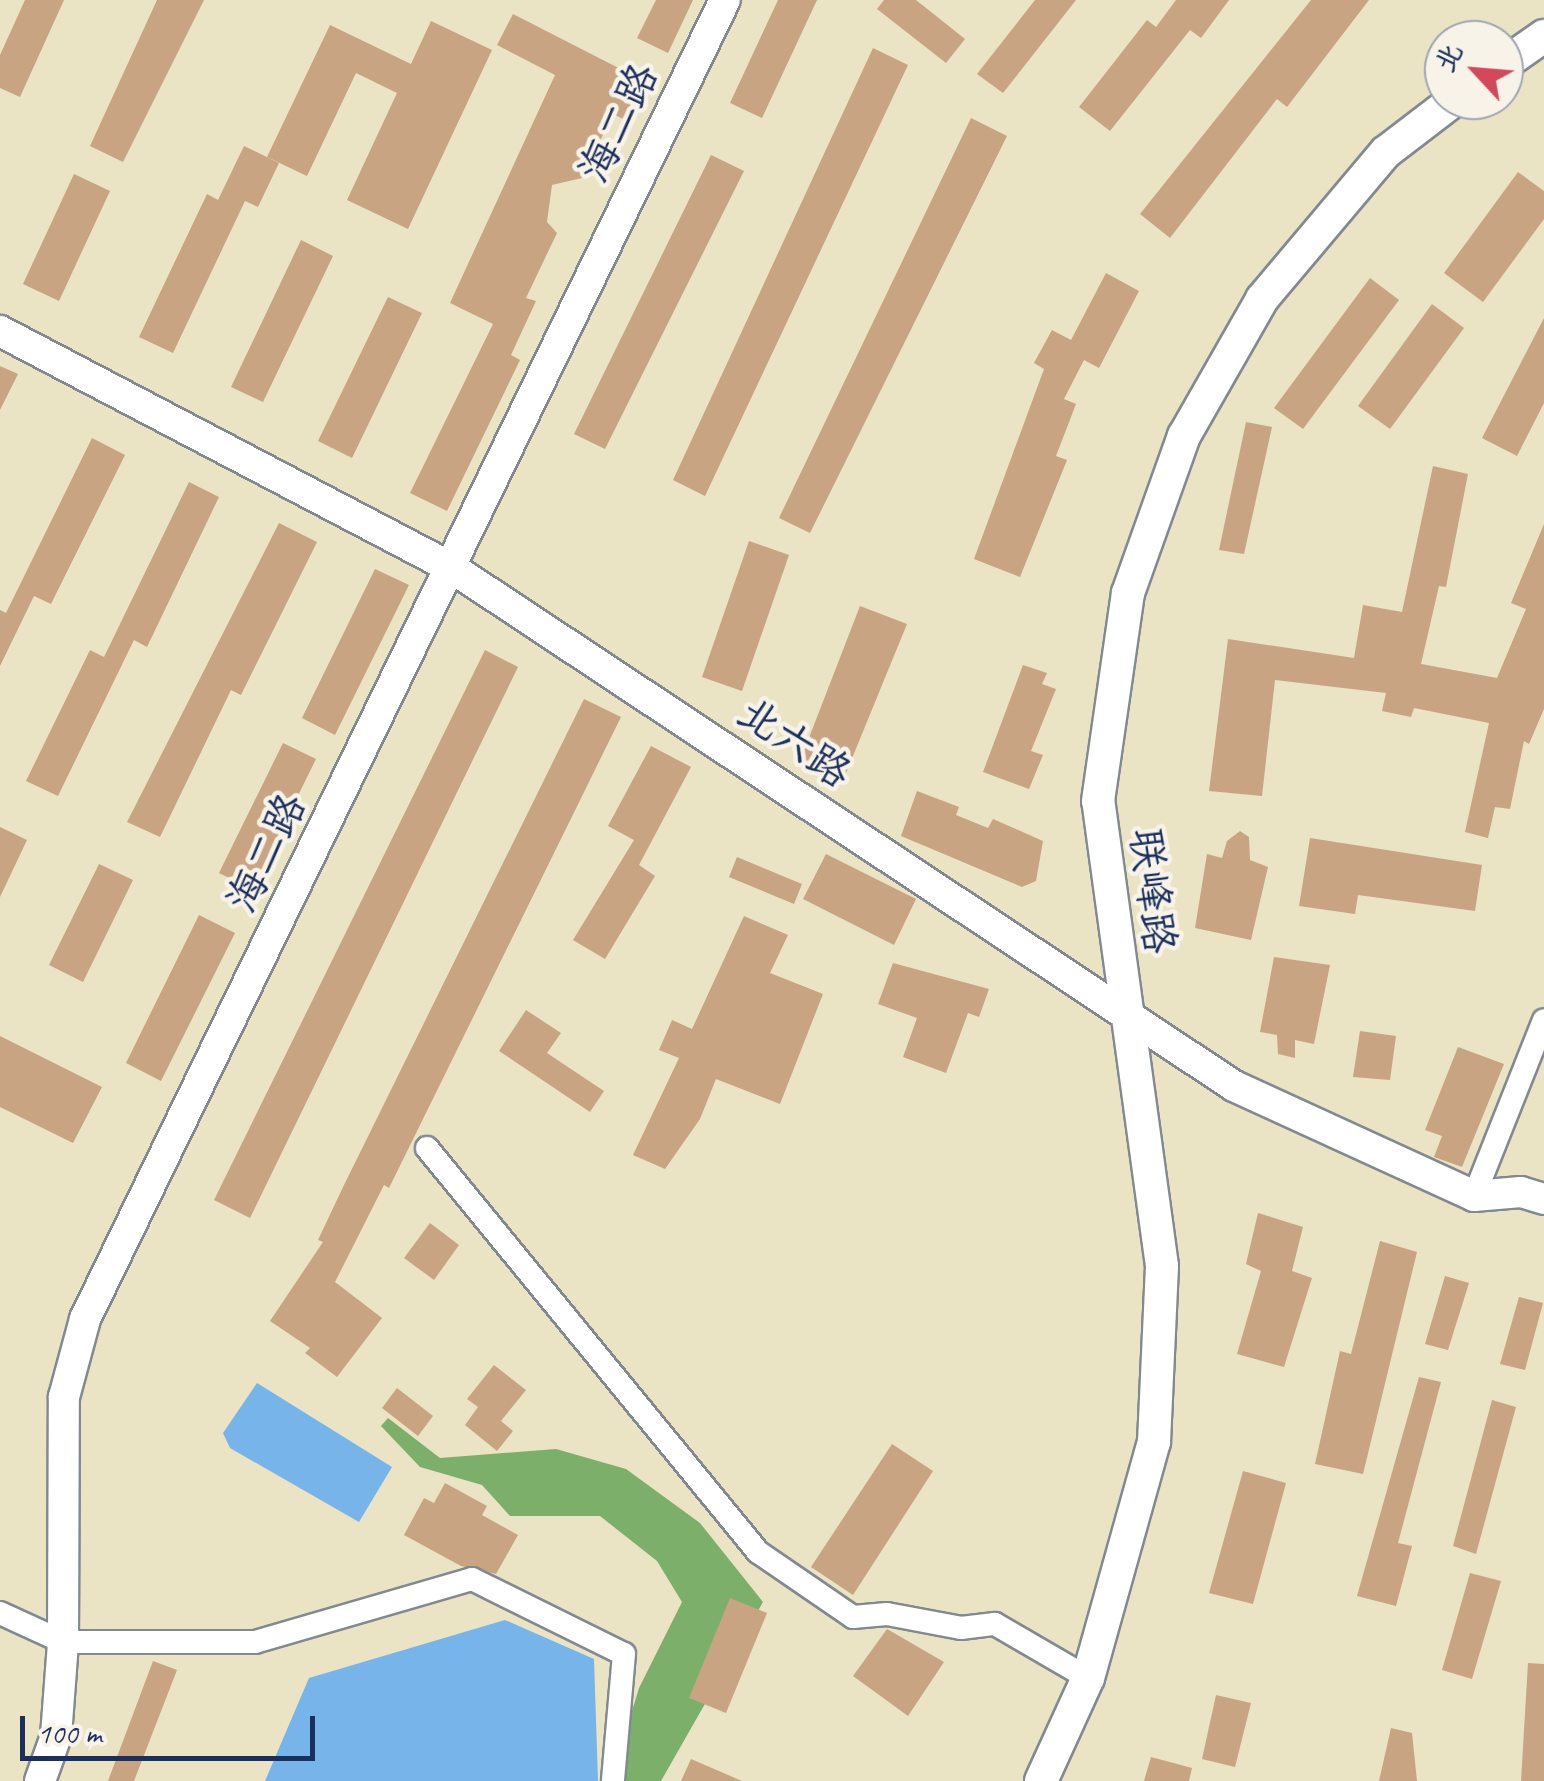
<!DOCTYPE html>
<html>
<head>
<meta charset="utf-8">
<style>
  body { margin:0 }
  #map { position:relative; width:1544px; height:1781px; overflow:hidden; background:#eae3c4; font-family:Caveat,"LXGW WenKai TC",sans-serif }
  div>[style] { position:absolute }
  .forest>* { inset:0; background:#7caf6a }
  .water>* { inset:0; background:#76b4e9 }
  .building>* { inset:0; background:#c8a482 }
  .roads { filter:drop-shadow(2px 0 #828991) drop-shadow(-2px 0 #828991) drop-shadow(0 2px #828991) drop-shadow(0 -2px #828991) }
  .minor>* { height:22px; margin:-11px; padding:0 11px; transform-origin:11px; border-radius:11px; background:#fff }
  .tertiary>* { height:30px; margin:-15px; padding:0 15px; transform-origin:15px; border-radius:15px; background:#fff }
  .secondary>* { height:32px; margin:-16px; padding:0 16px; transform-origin:16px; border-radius:16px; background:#fff }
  span { translate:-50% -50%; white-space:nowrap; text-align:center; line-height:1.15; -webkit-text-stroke:9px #f7f3e8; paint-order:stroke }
  .street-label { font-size:42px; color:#1b2f5e }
  .north { position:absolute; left:1424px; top:20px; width:100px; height:100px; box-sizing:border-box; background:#f7f3e8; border:2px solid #9fa5b1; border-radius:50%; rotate:296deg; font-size:28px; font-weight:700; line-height:40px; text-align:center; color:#1b2f5e }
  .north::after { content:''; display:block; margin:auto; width:35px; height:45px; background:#d1495b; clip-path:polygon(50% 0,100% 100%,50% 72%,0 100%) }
  .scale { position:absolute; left:20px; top:1716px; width:295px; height:45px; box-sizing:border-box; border:5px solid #1b2f5e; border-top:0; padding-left:12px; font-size:30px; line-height:35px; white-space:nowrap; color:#1b2f5e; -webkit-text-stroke:8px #f7f3e8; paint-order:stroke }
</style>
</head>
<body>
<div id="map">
  <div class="forest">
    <i style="clip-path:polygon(388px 1418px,440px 1458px,556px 1449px,626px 1469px,700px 1523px,763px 1602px,661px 1781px,625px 1781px,622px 1744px,639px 1688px,682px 1602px,657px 1561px,600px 1516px,510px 1516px,482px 1485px,420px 1467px,381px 1426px)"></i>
  </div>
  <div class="water">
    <i style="clip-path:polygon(257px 1383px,392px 1467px,359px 1522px,230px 1448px,223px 1433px)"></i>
    <i style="clip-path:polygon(505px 1620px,594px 1659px,598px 1781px,265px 1781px,309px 1678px)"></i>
  </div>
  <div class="building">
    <i style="clip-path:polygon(25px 0,64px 0,20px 97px,0 88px,0 55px)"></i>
    <i style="clip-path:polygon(157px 0,204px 0,123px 162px,90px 146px)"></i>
    <i style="clip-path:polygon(656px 0,693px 0,668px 53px,637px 38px)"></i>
    <i style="clip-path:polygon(778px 0,817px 0,762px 118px,730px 103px)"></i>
    <i style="clip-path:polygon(884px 0,916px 0,965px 39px,946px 63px,877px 9px)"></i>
    <i style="clip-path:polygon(1035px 0,1076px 0,1003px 93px,977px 74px)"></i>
    <i style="clip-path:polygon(1176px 0,1229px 0,1201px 38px,1190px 30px,1110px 131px,1079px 107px,1147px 20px,1156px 27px)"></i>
    <i style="clip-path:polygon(1311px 0,1369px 0,1287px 107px,1277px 99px,1170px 238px,1140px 214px)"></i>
    <i style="clip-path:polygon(513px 14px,644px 81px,623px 119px,613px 114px,582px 178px,552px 185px,547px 222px,557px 233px,526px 298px,536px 301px,511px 355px,520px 360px,447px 511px,410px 493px,493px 324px,450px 303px,555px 75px,497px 45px)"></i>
    <i style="clip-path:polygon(431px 21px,492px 50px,408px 229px,347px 200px,397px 93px,356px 73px,307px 176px,267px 157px,330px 25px,411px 64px)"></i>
    <i style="clip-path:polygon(873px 48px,908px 65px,705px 496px,673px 480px)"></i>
    <i style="clip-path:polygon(971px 118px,1007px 136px,810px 533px,779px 518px)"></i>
    <i style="clip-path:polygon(244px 146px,279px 163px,258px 207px,245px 201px,173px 353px,139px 337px,207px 194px,218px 200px)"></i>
    <i style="clip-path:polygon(711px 155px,744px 171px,605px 449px,574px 434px)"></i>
    <i style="clip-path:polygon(1518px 172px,1544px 191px,1544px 219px,1483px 302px,1444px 273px)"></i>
    <i style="clip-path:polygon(74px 174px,110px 191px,59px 301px,23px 284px)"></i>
    <i style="clip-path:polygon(301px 240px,333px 256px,263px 402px,231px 387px)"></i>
    <i style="clip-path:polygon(1106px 273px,1139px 291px,1099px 368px,1084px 360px,1064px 399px,1076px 404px,1056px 456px,1067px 460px,1020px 577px,974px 559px,1044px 369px,1034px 363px,1052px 330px,1071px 340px)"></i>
    <i style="clip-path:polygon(1370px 278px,1399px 300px,1303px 429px,1274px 408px)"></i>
    <i style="clip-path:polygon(388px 297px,422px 313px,352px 458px,318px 441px)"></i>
    <i style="clip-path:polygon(1432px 304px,1464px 328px,1390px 429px,1358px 406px)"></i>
    <i style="clip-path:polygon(1544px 318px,1544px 403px,1517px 456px,1482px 438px)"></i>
    <i style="clip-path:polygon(0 366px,18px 374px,0 410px)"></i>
    <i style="clip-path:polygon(1246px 422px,1272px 427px,1244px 554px,1219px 550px)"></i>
    <i style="clip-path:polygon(92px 438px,125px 455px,51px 604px,34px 596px,0 666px,0 610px,6px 613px)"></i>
    <i style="clip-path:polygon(1433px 466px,1468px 474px,1446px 587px,1439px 586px,1421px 664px,1497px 678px,1526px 609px,1511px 603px,1544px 524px,1544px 709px,1529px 744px,1524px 741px,1510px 809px,1495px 807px,1488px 838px,1465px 832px,1489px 723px,1414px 708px,1411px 717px,1382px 711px,1386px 693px,1275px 680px,1262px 796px,1209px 791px,1228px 639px,1354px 658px,1363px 605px,1402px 612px)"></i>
    <i style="clip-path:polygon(189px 482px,219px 497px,147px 647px,134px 640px,58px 796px,26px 781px,90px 650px,104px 657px)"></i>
    <i style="clip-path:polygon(279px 523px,317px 542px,241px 695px,231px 690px,160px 837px,127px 822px)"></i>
    <i style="clip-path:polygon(749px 541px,789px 555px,742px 691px,702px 677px)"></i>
    <i style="clip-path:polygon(375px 569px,409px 585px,335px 735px,302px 718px)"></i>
    <i style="clip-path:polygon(860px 606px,907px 624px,844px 778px,800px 761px)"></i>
    <i style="clip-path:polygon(485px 650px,518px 667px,250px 1218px,214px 1200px)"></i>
    <i style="clip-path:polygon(1023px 665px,1047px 673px,1042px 684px,1056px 689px,1031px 751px,1043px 755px,1029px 789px,983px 772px)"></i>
    <i style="clip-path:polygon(584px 699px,621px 717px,389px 1188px,384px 1185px,335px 1282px,382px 1318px,337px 1377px,305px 1353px,310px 1348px,270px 1321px,323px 1242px,318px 1240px,344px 1185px)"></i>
    <i style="clip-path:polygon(283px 743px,316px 759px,252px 889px,219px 873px)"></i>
    <i style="clip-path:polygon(651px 746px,691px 767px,639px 865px,655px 876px,605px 959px,573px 940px,634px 840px,608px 826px)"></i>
    <i style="clip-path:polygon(917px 791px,959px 807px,956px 815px,988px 828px,993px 819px,1043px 841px,1036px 881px,1022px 887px,901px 836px)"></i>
    <i style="clip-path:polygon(0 827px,27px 840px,0 897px)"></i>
    <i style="clip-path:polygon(1240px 831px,1249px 837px,1250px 860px,1268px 867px,1251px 940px,1195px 928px,1207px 854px,1222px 858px,1227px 841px)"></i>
    <i style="clip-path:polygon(1310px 838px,1482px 865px,1475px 911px,1358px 895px,1355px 914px,1299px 906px)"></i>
    <i style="clip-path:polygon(826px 854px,916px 899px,894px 945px,803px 899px)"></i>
    <i style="clip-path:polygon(737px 857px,802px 884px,794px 904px,729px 877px)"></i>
    <i style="clip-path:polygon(99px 864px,133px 880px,83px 982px,49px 965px)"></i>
    <i style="clip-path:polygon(199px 915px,235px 933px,161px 1081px,126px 1063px)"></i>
    <i style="clip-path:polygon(744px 916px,788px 935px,770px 973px,823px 994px,780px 1104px,716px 1079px,700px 1119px,665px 1169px,633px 1155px,679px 1058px,659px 1050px,672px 1020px,692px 1029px)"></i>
    <i style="clip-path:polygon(1274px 957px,1330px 965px,1314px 1044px,1295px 1040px,1295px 1058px,1278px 1054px,1277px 1035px,1260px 1032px)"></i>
    <i style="clip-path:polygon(893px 963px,989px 989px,979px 1017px,968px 1013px,946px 1073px,903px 1057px,917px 1018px,878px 1004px)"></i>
    <i style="clip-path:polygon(526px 1010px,561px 1033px,547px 1053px,604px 1091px,590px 1112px,499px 1051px)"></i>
    <i style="clip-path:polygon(1360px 1031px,1396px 1036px,1390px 1080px,1353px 1077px)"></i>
    <i style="clip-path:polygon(0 1036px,102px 1087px,73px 1143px,0 1107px)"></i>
    <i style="clip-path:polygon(1458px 1047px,1504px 1064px,1462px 1167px,1434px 1157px,1442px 1136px,1425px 1130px)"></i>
    <i style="clip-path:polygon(1258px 1213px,1303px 1227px,1292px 1271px,1312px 1278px,1284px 1367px,1237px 1354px,1261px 1271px,1246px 1264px)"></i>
    <i style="clip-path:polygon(430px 1223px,459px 1245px,434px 1280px,404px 1258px)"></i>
    <i style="clip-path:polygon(1380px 1241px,1417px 1252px,1363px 1474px,1315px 1464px,1340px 1351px,1351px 1354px)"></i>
    <i style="clip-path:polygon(1445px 1276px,1469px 1283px,1448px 1350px,1425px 1344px)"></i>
    <i style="clip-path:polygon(1519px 1297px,1543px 1303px,1525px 1370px,1500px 1364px)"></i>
    <i style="clip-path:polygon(494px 1365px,526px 1390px,501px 1421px,513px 1431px,497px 1451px,465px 1425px,478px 1407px,467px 1399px)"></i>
    <i style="clip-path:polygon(1419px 1377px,1441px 1382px,1398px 1543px,1412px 1546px,1396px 1606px,1357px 1596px)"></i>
    <i style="clip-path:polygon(397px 1388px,433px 1416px,418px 1436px,382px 1408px)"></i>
    <i style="clip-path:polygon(1492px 1400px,1516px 1407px,1476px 1554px,1453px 1546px)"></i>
    <i style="clip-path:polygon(892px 1444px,933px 1471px,853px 1595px,811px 1567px)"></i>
    <i style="clip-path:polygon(1243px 1471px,1286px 1483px,1253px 1604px,1209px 1593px)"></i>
    <i style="clip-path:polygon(445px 1483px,487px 1506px,482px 1515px,518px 1535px,496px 1574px,461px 1566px,404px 1535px,424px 1498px,434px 1503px)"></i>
    <i style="clip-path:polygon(1470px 1573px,1501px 1581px,1472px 1679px,1442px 1670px)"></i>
    <i style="clip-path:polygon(730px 1598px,767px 1613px,726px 1713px,689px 1698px)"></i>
    <i style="clip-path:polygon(887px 1629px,944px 1662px,908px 1716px,853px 1676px)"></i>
    <i style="clip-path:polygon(153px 1661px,177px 1670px,134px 1781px,108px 1781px)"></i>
    <i style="clip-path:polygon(1528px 1663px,1544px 1664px,1544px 1781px,1521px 1781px)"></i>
    <i style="clip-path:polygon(1216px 1695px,1251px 1703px,1235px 1767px,1202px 1759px)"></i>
    <i style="clip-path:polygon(1391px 1728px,1412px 1733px,1417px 1781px,1379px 1781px)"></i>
    <i style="clip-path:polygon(1151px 1757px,1192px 1768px,1189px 1781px,1144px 1781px)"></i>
    <i style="clip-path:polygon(691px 1759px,742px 1781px,681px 1781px)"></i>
  </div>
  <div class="roads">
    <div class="minor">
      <i style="left:427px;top:1148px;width:522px;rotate:50.67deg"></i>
      <i style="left:758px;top:1552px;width:115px;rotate:34.4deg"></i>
      <i style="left:853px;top:1617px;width:34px;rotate:-5deg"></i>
      <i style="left:887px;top:1614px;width:75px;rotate:10.7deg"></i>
      <i style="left:961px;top:1628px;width:34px;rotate:-7deg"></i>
      <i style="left:995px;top:1624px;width:108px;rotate:30.1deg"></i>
      <i style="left:1474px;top:1196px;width:189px;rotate:-68.3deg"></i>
      <i style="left:0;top:1613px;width:69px;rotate:24.7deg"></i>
      <i style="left:63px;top:1642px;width:192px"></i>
      <i style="left:255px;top:1642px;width:226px;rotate:-16.2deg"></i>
      <i style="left:472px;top:1579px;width:169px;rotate:26.3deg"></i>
      <i style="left:624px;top:1654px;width:127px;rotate:95deg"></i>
    </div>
    <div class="tertiary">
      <i style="left:0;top:331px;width:510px;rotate:27.67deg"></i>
      <i style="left:452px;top:568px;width:938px;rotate:33.52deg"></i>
      <i style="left:1234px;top:1086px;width:264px;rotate:24.6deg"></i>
      <i style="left:1474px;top:1196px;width:47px;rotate:-4.9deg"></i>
      <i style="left:1521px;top:1192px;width:24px;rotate:17deg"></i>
      <i style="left:40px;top:1781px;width:48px;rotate:-70.4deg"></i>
      <i style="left:56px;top:1736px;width:94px;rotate:-85.7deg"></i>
      <i style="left:63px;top:1642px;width:245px;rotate:-89.8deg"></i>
      <i style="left:64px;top:1397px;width:81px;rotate:-74.9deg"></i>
      <i style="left:85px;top:1319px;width:1466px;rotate:-64.12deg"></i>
    </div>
    <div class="secondary">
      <i style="left:1504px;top:64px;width:49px;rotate:-35deg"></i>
      <i style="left:1041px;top:1781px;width:113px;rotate:-65.5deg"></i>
      <i style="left:1088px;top:1678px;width:245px;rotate:-74.4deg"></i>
      <i style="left:1154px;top:1442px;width:176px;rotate:-87.4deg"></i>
      <i style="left:1162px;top:1266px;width:469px;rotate:-97.8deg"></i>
      <i style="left:1098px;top:801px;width:210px;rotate:-81.8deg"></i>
      <i style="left:1128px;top:593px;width:167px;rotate:-70.4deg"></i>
      <i style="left:1184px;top:436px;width:158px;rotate:-60.3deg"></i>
      <i style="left:1262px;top:299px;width:192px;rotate:-49.9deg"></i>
      <i style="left:1386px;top:152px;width:86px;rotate:-37.4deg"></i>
    </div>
  </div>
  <div class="street-label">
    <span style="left:619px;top:123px;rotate:-64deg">海二路</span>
    <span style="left:794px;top:743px;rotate:34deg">北六路</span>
    <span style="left:267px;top:853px;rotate:-64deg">海二路</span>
    <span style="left:1152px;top:891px;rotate:83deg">联峰路</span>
  </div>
  <div class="north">北</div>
  <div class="scale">100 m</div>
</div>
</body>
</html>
